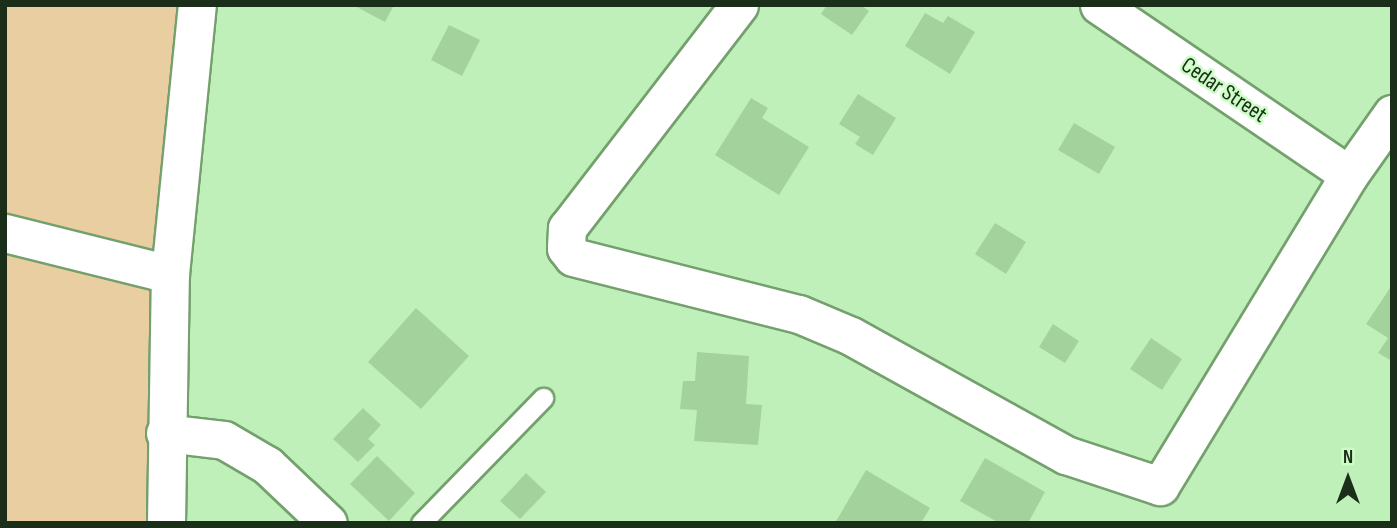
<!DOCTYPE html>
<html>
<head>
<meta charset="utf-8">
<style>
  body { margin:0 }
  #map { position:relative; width:1397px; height:528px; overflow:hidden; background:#c0f0b9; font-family:"Sofia Sans Condensed",sans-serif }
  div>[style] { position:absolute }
  .green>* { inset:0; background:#e8cea1 }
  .building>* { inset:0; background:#a4d29d }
  .roads { filter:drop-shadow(2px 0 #74a06d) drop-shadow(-2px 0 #74a06d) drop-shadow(0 2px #74a06d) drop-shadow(0 -2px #74a06d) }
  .service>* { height:19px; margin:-9.5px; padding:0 9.5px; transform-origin:9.5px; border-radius:9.5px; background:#fff }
  .minor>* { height:37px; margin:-18.5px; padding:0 18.5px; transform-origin:18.5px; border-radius:18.5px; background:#fff }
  span { translate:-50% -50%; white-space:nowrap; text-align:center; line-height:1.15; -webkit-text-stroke:5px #cdfdc6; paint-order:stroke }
  .street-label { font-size:23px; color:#1b2e19 }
  .frame { position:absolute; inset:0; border:7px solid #1b2e19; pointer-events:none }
  .north { position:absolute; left:1313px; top:444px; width:70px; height:70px; -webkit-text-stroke:5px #cdfdc6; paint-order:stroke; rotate:0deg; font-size:19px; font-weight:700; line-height:28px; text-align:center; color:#1b2e19 }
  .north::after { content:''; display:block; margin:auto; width:24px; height:32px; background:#1b2e19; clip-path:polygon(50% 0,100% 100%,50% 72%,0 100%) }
</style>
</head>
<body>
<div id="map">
  <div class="green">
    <i style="clip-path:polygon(5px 5px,198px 5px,155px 523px,5px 523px)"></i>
  </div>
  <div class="building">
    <i style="clip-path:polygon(353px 5px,394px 5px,385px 22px)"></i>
    <i style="clip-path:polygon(827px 5px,861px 5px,869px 11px,852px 35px,821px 14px)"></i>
    <i style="clip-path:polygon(925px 13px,943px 23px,948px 16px,975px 32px,950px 74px,905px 46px)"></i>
    <i style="clip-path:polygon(449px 25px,480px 40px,462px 76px,431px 60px)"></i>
    <i style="clip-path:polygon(858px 94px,896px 118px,873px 155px,855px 144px,860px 137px,839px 124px)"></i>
    <i style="clip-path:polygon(751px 98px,768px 108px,762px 118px,809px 147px,779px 195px,715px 155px)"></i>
    <i style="clip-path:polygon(1074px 123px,1115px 147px,1099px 174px,1058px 150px)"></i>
    <i style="clip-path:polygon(995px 223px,1026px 242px,1006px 274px,975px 254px)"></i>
    <i style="clip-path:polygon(1392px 285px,1392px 361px,1378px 353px,1388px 338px,1366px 324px)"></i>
    <i style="clip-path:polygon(416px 308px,469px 356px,421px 409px,368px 362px)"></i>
    <i style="clip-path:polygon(1053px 324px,1079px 341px,1065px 363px,1039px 347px)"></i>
    <i style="clip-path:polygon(1151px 338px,1182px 359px,1162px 390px,1130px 369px)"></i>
    <i style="clip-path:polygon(697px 352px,749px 356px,746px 404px,762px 405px,758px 445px,694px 441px,697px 410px,680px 409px,683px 381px,695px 381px)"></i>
    <i style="clip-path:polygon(363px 408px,381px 425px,368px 439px,375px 445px,358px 462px,333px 439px)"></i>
    <i style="clip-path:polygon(377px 456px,415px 493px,389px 521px,350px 484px)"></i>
    <i style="clip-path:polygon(985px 458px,1045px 492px,1028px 523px,999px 523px,960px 501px)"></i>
    <i style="clip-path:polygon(866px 470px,930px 508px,921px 523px,835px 523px)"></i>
    <i style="clip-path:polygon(526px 473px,546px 492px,520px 519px,500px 501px)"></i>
  </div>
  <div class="roads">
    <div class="service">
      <i style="left:421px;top:523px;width:175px;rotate:-45.7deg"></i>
    </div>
    <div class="minor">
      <i style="left:739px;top:5px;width:282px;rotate:127.6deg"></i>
      <i style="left:567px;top:228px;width:20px;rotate:93deg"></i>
      <i style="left:566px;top:248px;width:11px;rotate:52deg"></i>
      <i style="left:573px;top:257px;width:233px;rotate:14.2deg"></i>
      <i style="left:799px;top:314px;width:56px;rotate:22.9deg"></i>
      <i style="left:851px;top:336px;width:246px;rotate:29deg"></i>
      <i style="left:1066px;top:455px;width:99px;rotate:18.3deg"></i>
      <i style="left:1160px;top:486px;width:364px;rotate:-58.7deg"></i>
      <i style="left:1349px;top:175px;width:75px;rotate:-54.8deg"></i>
      <i style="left:1099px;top:5px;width:302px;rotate:34.2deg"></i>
      <i style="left:5px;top:233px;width:170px;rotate:14deg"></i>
      <i style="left:165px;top:433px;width:59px;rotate:6.8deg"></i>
      <i style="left:224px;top:440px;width:50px;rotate:30.2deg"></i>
      <i style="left:267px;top:465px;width:84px;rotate:43.6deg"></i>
      <i style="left:166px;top:523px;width:249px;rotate:-89.1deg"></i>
      <i style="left:170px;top:274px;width:270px;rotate:-84.3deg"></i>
    </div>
  </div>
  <div class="street-label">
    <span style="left:1224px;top:90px;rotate:34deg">Cedar Street</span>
  </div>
  <div class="frame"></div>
  <div class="north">N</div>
</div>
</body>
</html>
